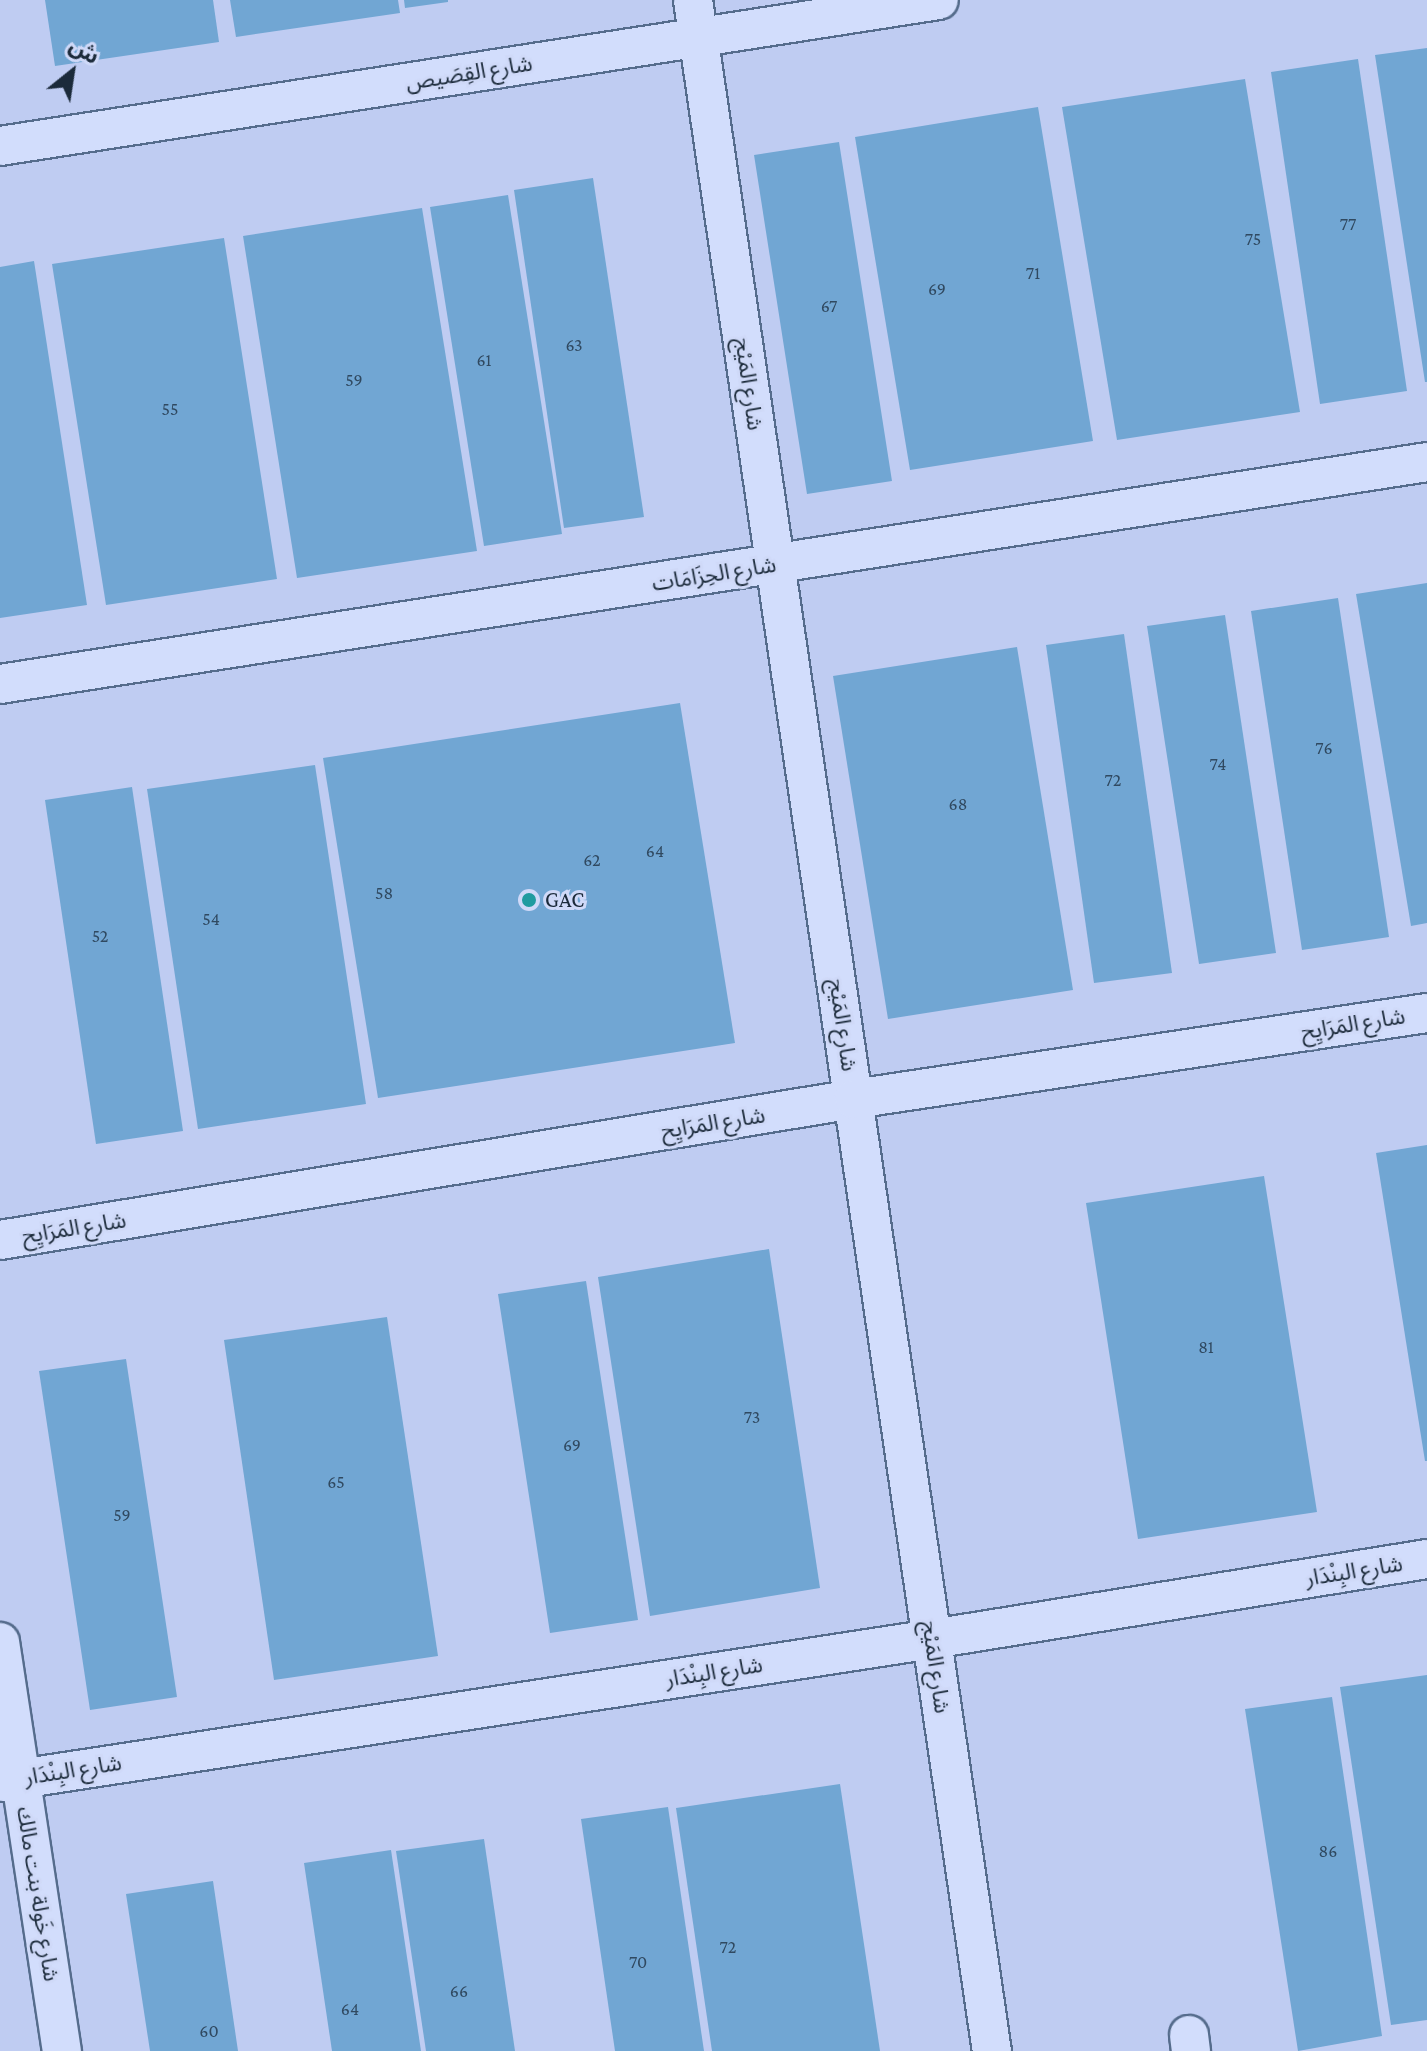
<!DOCTYPE html>
<html>
<head>
<meta charset="utf-8">
<style>
  body { margin:0 }
  #map { position:relative; width:1427px; height:2051px; overflow:hidden; background:#bfccf2; font-family:"Crimson Pro","Noto Sans Arabic",serif }
  div>[style] { position:absolute }
  .building>* { inset:0; background:#71a6d3 }
  .roads { filter:drop-shadow(2px 0 #556c8c) drop-shadow(-2px 0 #556c8c) drop-shadow(0 2px #556c8c) drop-shadow(0 -2px #556c8c) }
  .minor>* { height:38px; margin:-19px; padding:0 19px; transform-origin:19px; border-radius:19px; background:#d2ddfc }
  .dots>* { width:22px; height:22px; translate:-50% -50%; box-sizing:border-box; border:4px solid #cfd9f8; border-radius:50% }
  span { translate:-50% -50%; white-space:nowrap; text-align:center; line-height:1.15; -webkit-text-stroke:6px #cfd9f8; paint-order:stroke }
  .number-label { font-size:18px; color:#304960 }
  .number-label span { -webkit-text-stroke-width:0 }
  .street-label { font-size:22px; color:#1b2a3a }
  .poi-label { font-size:22px; color:#1b2a3a }
  .left { translate:0 -50%; text-align:left }
  .north { position:absolute; left:32px; top:32px; width:80px; height:80px; -webkit-text-stroke:6px #cfd9f8; paint-order:stroke; rotate:30deg; font-size:22px; font-weight:700; line-height:32px; text-align:center; color:#1b2a3a }
  .north::after { content:''; display:block; margin:auto; width:28px; height:36px; background:#1b2a3a; clip-path:polygon(50% 0,100% 100%,50% 72%,0 100%) }
</style>
</head>
<body>
<div id="map">
  <div class="building">
    <i style="clip-path:polygon(45px 0,213px 0,219px 42px,55px 66px)"></i>
    <i style="clip-path:polygon(230px 0,398px 0,400px 13px,236px 37px)"></i>
    <i style="clip-path:polygon(404px 0,448px 0,448px 2px,405px 8px)"></i>
    <i style="clip-path:polygon(1427px 48px,1427px 382px,1425px 382px,1375px 55px)"></i>
    <i style="clip-path:polygon(1358px 59px,1407px 391px,1320px 404px,1271px 72px)"></i>
    <i style="clip-path:polygon(1245px 79px,1300px 412px,1117px 440px,1062px 107px)"></i>
    <i style="clip-path:polygon(1038px 107px,1093px 441px,910px 470px,855px 137px)"></i>
    <i style="clip-path:polygon(839px 142px,892px 481px,807px 494px,754px 155px)"></i>
    <i style="clip-path:polygon(593px 178px,644px 517px,564px 528px,514px 190px)"></i>
    <i style="clip-path:polygon(508px 195px,562px 534px,484px 546px,430px 207px)"></i>
    <i style="clip-path:polygon(422px 208px,477px 551px,297px 578px,243px 236px)"></i>
    <i style="clip-path:polygon(224px 238px,277px 579px,106px 605px,52px 264px)"></i>
    <i style="clip-path:polygon(34px 261px,87px 605px,0 618px,0 267px)"></i>
    <i style="clip-path:polygon(1427px 583px,1427px 923px,1411px 926px,1356px 594px)"></i>
    <i style="clip-path:polygon(1338px 598px,1389px 937px,1302px 950px,1251px 611px)"></i>
    <i style="clip-path:polygon(1225px 615px,1276px 953px,1199px 964px,1147px 626px)"></i>
    <i style="clip-path:polygon(1124px 634px,1172px 973px,1094px 983px,1046px 645px)"></i>
    <i style="clip-path:polygon(1017px 647px,1073px 990px,888px 1019px,833px 676px)"></i>
    <i style="clip-path:polygon(680px 703px,735px 1043px,378px 1098px,323px 758px)"></i>
    <i style="clip-path:polygon(315px 765px,366px 1104px,198px 1129px,147px 789px)"></i>
    <i style="clip-path:polygon(132px 787px,183px 1131px,96px 1144px,45px 800px)"></i>
    <i style="clip-path:polygon(1427px 1145px,1427px 1461px,1425px 1461px,1376px 1153px)"></i>
    <i style="clip-path:polygon(1264px 1176px,1317px 1512px,1138px 1539px,1086px 1203px)"></i>
    <i style="clip-path:polygon(769px 1249px,820px 1588px,650px 1616px,598px 1277px)"></i>
    <i style="clip-path:polygon(586px 1281px,638px 1620px,550px 1633px,498px 1294px)"></i>
    <i style="clip-path:polygon(387px 1317px,438px 1656px,274px 1680px,224px 1340px)"></i>
    <i style="clip-path:polygon(126px 1359px,177px 1697px,90px 1710px,39px 1371px)"></i>
    <i style="clip-path:polygon(1427px 1675px,1427px 2020px,1391px 2025px,1340px 1687px)"></i>
    <i style="clip-path:polygon(1332px 1697px,1382px 2036px,1298px 2051px,1245px 1709px)"></i>
    <i style="clip-path:polygon(840px 1784px,880px 2051px,712px 2051px,676px 1808px)"></i>
    <i style="clip-path:polygon(668px 1807px,704px 2051px,615px 2051px,581px 1819px)"></i>
    <i style="clip-path:polygon(484px 1839px,515px 2051px,426px 2051px,396px 1851px)"></i>
    <i style="clip-path:polygon(391px 1850px,421px 2051px,332px 2051px,304px 1863px)"></i>
    <i style="clip-path:polygon(213px 1881px,238px 2051px,150px 2051px,126px 1894px)"></i>
  </div>
  <div class="roads">
    <div class="minor">
      <i style="left:693px;top:0;width:2073px;rotate:81.71deg"></i>
      <i style="left:0;top:146px;width:950px;rotate:-8.84deg"></i>
      <i style="left:0;top:684px;width:1444px;rotate:-8.84deg"></i>
      <i style="left:0;top:1240px;width:866px;rotate:-9.38deg"></i>
      <i style="left:854px;top:1099px;width:579px;rotate:-8.54deg"></i>
      <i style="left:0;top:1642px;width:414px;rotate:81.4deg"></i>
      <i style="left:0;top:1782px;width:943px;rotate:-8.72deg"></i>
      <i style="left:932px;top:1639px;width:501px;rotate:-9.18deg"></i>
      <i style="left:1189px;top:2035px;width:16px;rotate:83deg"></i>
    </div>
  </div>
  <div class="dots">
    <i style="left:529px;top:900px;background:#209ba0"></i>
  </div>
  <div class="number-label">
    <span style="left:1348px;top:224px">77</span>
    <span style="left:1253px;top:239px">75</span>
    <span style="left:1033px;top:273px">71</span>
    <span style="left:937px;top:289px">69</span>
    <span style="left:829px;top:306px">67</span>
    <span style="left:574px;top:345px">63</span>
    <span style="left:484px;top:360px">61</span>
    <span style="left:354px;top:380px">59</span>
    <span style="left:170px;top:409px">55</span>
    <span style="left:1324px;top:748px">76</span>
    <span style="left:1218px;top:764px">74</span>
    <span style="left:1113px;top:780px">72</span>
    <span style="left:958px;top:804px">68</span>
    <span style="left:655px;top:851px">64</span>
    <span style="left:592px;top:860px">62</span>
    <span style="left:384px;top:893px">58</span>
    <span style="left:211px;top:919px">54</span>
    <span style="left:100px;top:936px">52</span>
    <span style="left:1206px;top:1347px">81</span>
    <span style="left:752px;top:1417px">73</span>
    <span style="left:572px;top:1445px">69</span>
    <span style="left:336px;top:1482px">65</span>
    <span style="left:122px;top:1515px">59</span>
    <span style="left:1328px;top:1851px">86</span>
    <span style="left:728px;top:1947px">72</span>
    <span style="left:638px;top:1962px">70</span>
    <span style="left:459px;top:1991px">66</span>
    <span style="left:350px;top:2009px">64</span>
    <span style="left:209px;top:2031px">60</span>
  </div>
  <div class="street-label">
    <span style="left:469px;top:73px;rotate:-9deg">شارع القِصَيص</span>
    <span style="left:749px;top:384px;rotate:82deg">شارع المَيْج</span>
    <span style="left:714px;top:574px;rotate:-9deg">شارع الحِزَامَات</span>
    <span style="left:1353px;top:1024px;rotate:-9deg">شارع المَرَايِح</span>
    <span style="left:843px;top:1025px;rotate:82deg">شارع المَيْج</span>
    <span style="left:713px;top:1123px;rotate:-9deg">شارع المَرَايِح</span>
    <span style="left:74px;top:1228px;rotate:-9deg">شارع المَرَايِح</span>
    <span style="left:1354px;top:1571px;rotate:-9deg">شارع البِنْدَار</span>
    <span style="left:936px;top:1667px;rotate:82deg">شارع المَيْج</span>
    <span style="left:714px;top:1672px;rotate:-9deg">شارع البِنْدَار</span>
    <span style="left:73px;top:1770px;rotate:-9deg">شارع البِنْدَار</span>
    <span style="left:38px;top:1894px;rotate:81deg">شارع خَولة بنت مالك</span>
  </div>
  <div class="poi-label">
    <span class="left" style="left:545px;top:900px">GAC</span>
  </div>
  <div class="north">ش</div>
</div>
</body>
</html>
